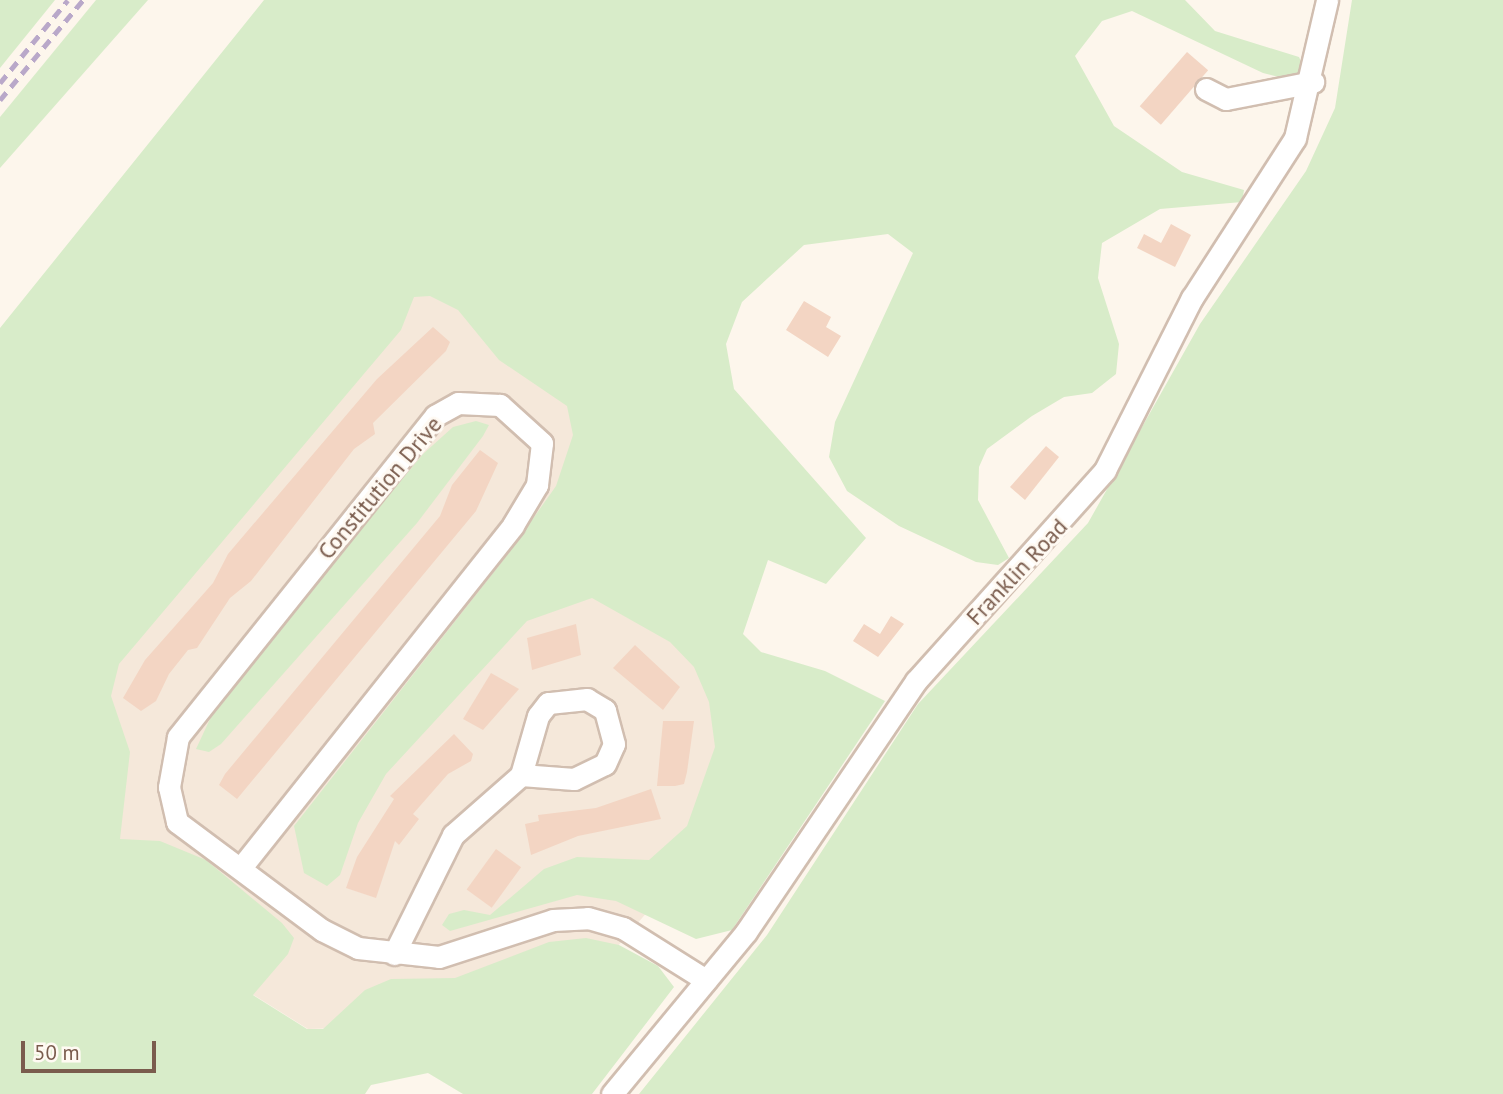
<!DOCTYPE html>
<html>
<head>
<meta charset="utf-8">
<style>
	body { margin:0 }
	#map { position:relative; width:1503px; height:1094px; overflow:hidden; background:#fdf6ec; font-family:"PT Sans",sans-serif }
	div>[style] { position:absolute }
	.residential>* { inset:0; background:#f5e8da }
	.green>* { inset:0; background:#d8ecc9 }
	.building>* { inset:0; background:#f3d5c3; transform-origin:0 0 }
	.roads { filter:drop-shadow(2px 0 #d1beb0) drop-shadow(-2px 0 #d1beb0) drop-shadow(0 2px #d1beb0) drop-shadow(0 -2px #d1beb0) }
	.minor>* { height:21px; margin:-10.5px; padding:0 10.5px; transform-origin:10.5px; border-radius:10.5px; background:#fff }
	.rail>* { height:5px; margin-top:-2.5px; transform-origin:0; background:repeating-linear-gradient(90deg,#b9a8c9 0 10px,transparent 0 17px) }
	span { translate:-50% -50%; white-space:nowrap; text-align:center; line-height:1.15; -webkit-text-stroke:6px #fffaf3; paint-order:stroke }
	.street-label { font-size:23px; color:#7a5c4d }
	.scale { position:absolute; left:21px; top:1041px; width:135px; height:32px; box-sizing:border-box; border:4px solid #7a5c4d; border-top:0; padding-left:9px; font-size:21px; line-height:24px; white-space:nowrap; color:#7a5c4d; -webkit-text-stroke:5px #fffaf3; paint-order:stroke }
</style>
</head>
<body>
<div id="map">
	<div class="residential">
		<div style="clip-path:polygon(381px 243px,778px 528px,738px 647px,808px 726px,553px 1021px,308px 1029px,0 837px,0 729px)"></div>
	</div>
	<div class="green">
		<div style="clip-path:polygon(0 0,55px 0,0 68px)"></div>
		<div style="clip-path:polygon(96px 0,148px 0,0 168px,0 117px)"></div>
		<div style="clip-path:polygon(264px 0,1185px 0,1215px 31px,1299px 57px,1305px 70px,1290px 80px,1263px 73px,1132px 11px,1102px 21px,1075px 56px,1114px 126px,1182px 172px,1244px 190px,1242px 202px,1160px 209px,1102px 243px,1098px 278px,1119px 344px,1116px 374px,1092px 393px,1064px 397px,1032px 416px,987px 449px,979px 467px,978px 500px,1009px 558px,998px 565px,976px 562px,899px 526px,847px 491px,829px 457px,835px 422px,913px 253px,888px 234px,804px 245px,742px 302px,726px 344px,734px 389px,866px 538px,826px 584px,768px 560px,743px 634px,761px 652px,825px 671px,885px 701px,732px 930px,696px 939px,616px 901px,577px 895px,450px 931px,442px 925px,449px 914px,464px 910px,490px 915px,544px 869px,577px 857px,649px 860px,687px 826px,715px 747px,709px 702px,694px 667px,670px 642px,592px 598px,527px 621px,386px 774px,358px 823px,340px 875px,327px 886px,304px 873px,294px 826px,508px 554px,556px 486px,573px 435px,567px 406px,499px 360px,458px 310px,430px 296px,414px 297px,401px 330px,119px 664px,111px 696px,130px 752px,120px 839px,160px 841px,206px 860px,282px 923px,294px 938px,288px 954px,253px 995px,307px 1029px,323px 1029px,365px 990px,391px 979px,455px 978px,549px 942px,586px 938px,619px 945px,658px 966px,674px 987px,592px 1094px,463px 1094px,428px 1073px,371px 1085px,365px 1094px,0 1094px,0 328px)"></div>
		<div style="clip-path:polygon(1352px 0,1503px 0,1503px 1094px,639px 1094px,767px 935px,918px 704px,1088px 523px,1200px 324px,1306px 171px,1335px 108px)"></div>
		<div style="clip-path:polygon(476px 421px,489px 425px,483px 436px,417px 523px,221px 744px,209px 752px,196px 749px,217px 704px,423px 454px,453px 427px)"></div>
	</div>
	<div class="building">
		<div style="left:1187px;top:52px;width:28px;height:72px;rotate:41deg"></div>
		<div style="clip-path:polygon(1171px 224px,1191px 235px,1175px 267px,1137px 248px,1144px 234px,1161px 243px)"></div>
		<div style="clip-path:polygon(804px 301px,831px 317px,826px 327px,841px 336px,828px 357px,786px 330px)"></div>
		<div style="clip-path:polygon(433px 327px,450px 342px,446px 351px,373px 423px,375px 434px,354px 449px,251px 581px,230px 598px,197px 648px,188px 650px,169px 674px,156px 701px,141px 711px,123px 698px,145px 660px,213px 583px,228px 554px,377px 379px)"></div>
		<div style="clip-path:polygon(1046px 446px,1059px 457px,1025px 500px,1010px 487px)"></div>
		<div style="clip-path:polygon(480px 450px,498px 463px,476px 511px,237px 799px,219px 785px,225px 774px,440px 516px,452px 485px)"></div>
		<div style="clip-path:polygon(891px 616px,904px 624px,878px 657px,853px 641px,864px 624px,880px 634px)"></div>
		<div style="clip-path:polygon(576px 624px,581px 655px,532px 670px,527px 638px)"></div>
		<div style="clip-path:polygon(635px 645px,680px 687px,663px 710px,613px 668px)"></div>
		<div style="clip-path:polygon(491px 673px,519px 689px,483px 730px,463px 719px)"></div>
		<div style="clip-path:polygon(663px 721px,694px 721px,687px 772px,684px 784px,675px 786px,657px 786px)"></div>
		<div style="clip-path:polygon(454px 734px,473px 754px,471px 761px,448px 774px,413px 814px,419px 819px,399px 845px,395px 841px,376px 898px,346px 888px,357px 857px,394px 799px,390px 796px)"></div>
		<div style="clip-path:polygon(651px 789px,661px 819px,578px 836px,531px 855px,525px 824px,539px 821px,538px 815px,596px 808px)"></div>
		<div style="left:496px;top:849px;width:31px;height:50px;rotate:36deg"></div>
	</div>
	<div class="roads">
		<div class="minor">
			<div style="left:1206px;top:89px;width:22px;rotate:27deg"></div>
			<div style="left:1226px;top:99px;width:89px;rotate:-11.1deg"></div>
			<div style="left:243px;top:865px;width:434px;rotate:-51.5deg"></div>
			<div style="left:513px;top:525px;width:47px;rotate:-59deg"></div>
			<div style="left:537px;top:485px;width:42px;rotate:-83.2deg"></div>
			<div style="left:542px;top:443px;width:57px;rotate:-137.9deg"></div>
			<div style="left:500px;top:405px;width:42px;rotate:-177.3deg"></div>
			<div style="left:458px;top:403px;width:26px;rotate:151deg"></div>
			<div style="left:435px;top:416px;width:411px;rotate:128.7deg"></div>
			<div style="left:178px;top:737px;width:51px;rotate:100.2deg"></div>
			<div style="left:169px;top:787px;width:36px;rotate:77deg"></div>
			<div style="left:177px;top:822px;width:181px;rotate:36.7deg"></div>
			<div style="left:322px;top:930px;width:40px;rotate:26.6deg"></div>
			<div style="left:358px;top:948px;width:81px;rotate:6.3deg"></div>
			<div style="left:439px;top:957px;width:120px;rotate:-18deg"></div>
			<div style="left:553px;top:920px;width:35px;rotate:-3deg"></div>
			<div style="left:588px;top:918px;width:36px;rotate:16deg"></div>
			<div style="left:623px;top:928px;width:98px;rotate:32.1deg"></div>
			<div style="left:394px;top:954px;width:133px;rotate:-63.6deg"></div>
			<div style="left:453px;top:835px;width:91px;rotate:-41.4deg"></div>
			<div style="left:521px;top:775px;width:53px;rotate:4.3deg"></div>
			<div style="left:574px;top:779px;width:34px;rotate:-26deg"></div>
			<div style="left:605px;top:764px;width:22px;rotate:-66deg"></div>
			<div style="left:614px;top:744px;width:35px;rotate:-105deg"></div>
			<div style="left:605px;top:710px;width:21px;rotate:-149deg"></div>
			<div style="left:587px;top:699px;width:39px;rotate:174deg"></div>
			<div style="left:548px;top:703px;width:16px;rotate:128deg"></div>
			<div style="left:538px;top:716px;width:61px;rotate:106.1deg"></div>
			<div style="left:612px;top:1094px;width:210px;rotate:-50.4deg"></div>
			<div style="left:746px;top:932px;width:303px;rotate:-55.9deg"></div>
			<div style="left:916px;top:681px;width:283px;rotate:-48.1deg"></div>
			<div style="left:1105px;top:470px;width:193px;rotate:-63.2deg"></div>
			<div style="left:1192px;top:298px;width:190px;rotate:-57.2deg"></div>
			<div style="left:1295px;top:138px;width:142px;rotate:-76.9deg"></div>
		</div>
	</div>
	<div class="rail">
		<div style="left:0;top:83px;width:107px;rotate:-50.7deg"></div>
		<div style="left:0;top:100px;width:130px;rotate:-50.3deg"></div>
	</div>
	<div class="street-label">
		<span style="left:380px;top:488px;rotate:-50deg">Constitution Drive</span>
		<span style="left:1017px;top:572px;rotate:-47deg">Franklin Road</span>
	</div>
	<div class="scale">50 m</div>
</div>
</body>
</html>
